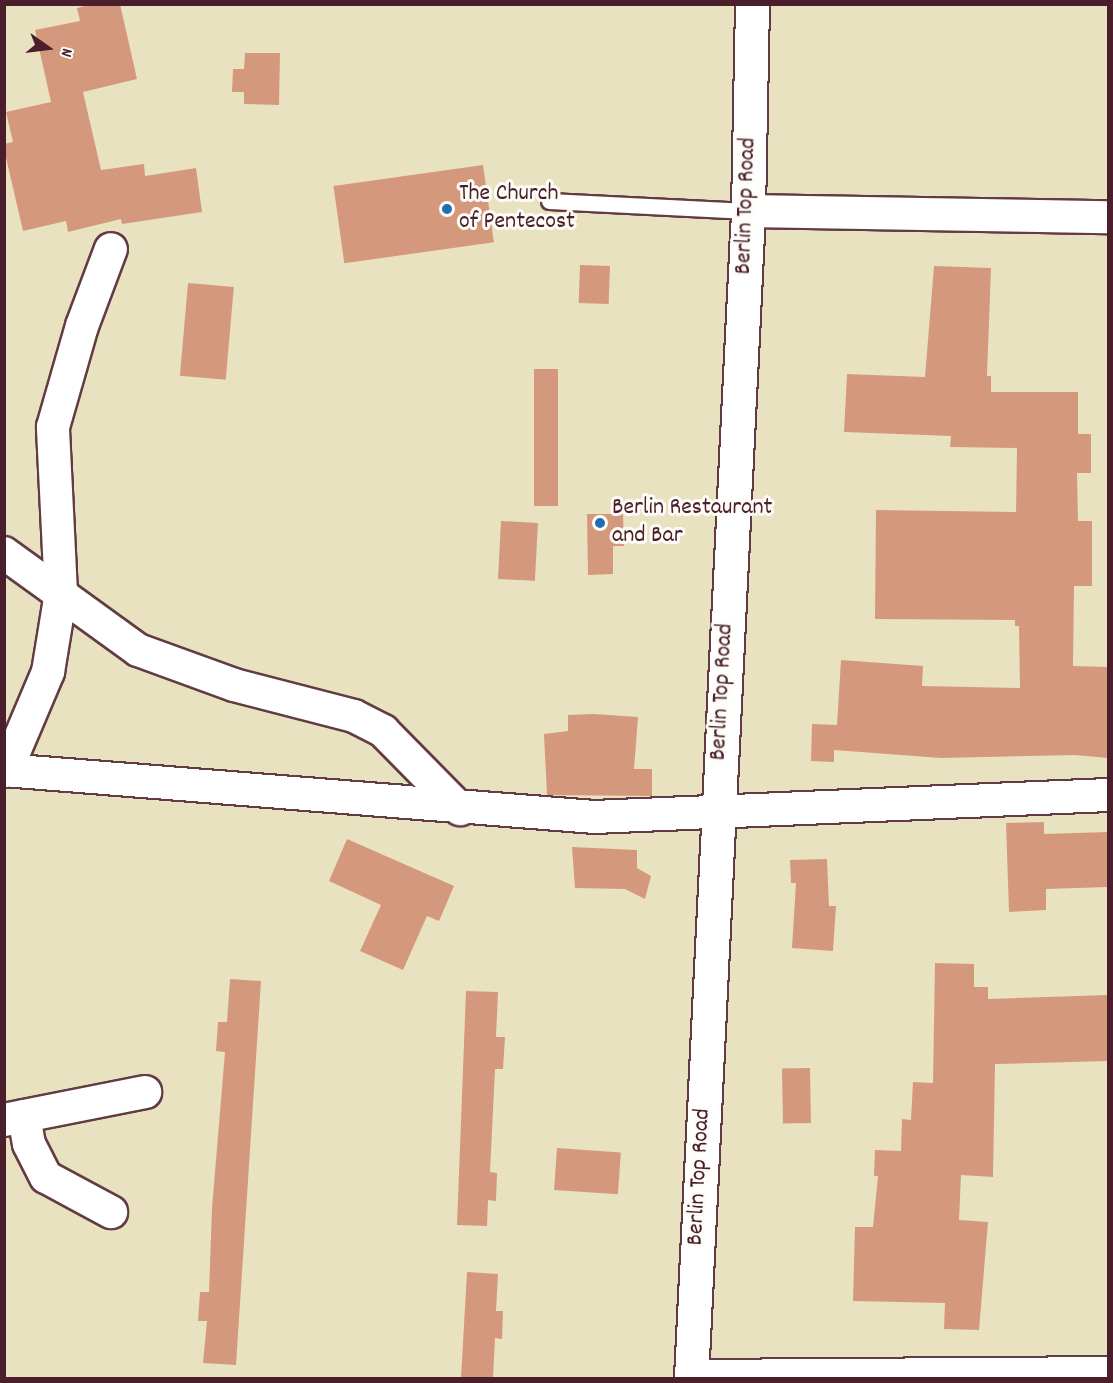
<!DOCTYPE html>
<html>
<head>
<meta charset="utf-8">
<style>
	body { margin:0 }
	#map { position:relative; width:1113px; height:1383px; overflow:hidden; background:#e9e2c1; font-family:Dekko,sans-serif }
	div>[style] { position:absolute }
	.building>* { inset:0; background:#d4997d; transform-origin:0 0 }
	.roads { filter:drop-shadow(2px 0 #623c42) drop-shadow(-2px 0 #623c42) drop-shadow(0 2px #623c42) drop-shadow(0 -2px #623c42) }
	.service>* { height:15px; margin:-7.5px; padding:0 7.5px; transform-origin:7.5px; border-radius:7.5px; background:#fff }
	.minor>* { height:32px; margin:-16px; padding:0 16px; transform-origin:16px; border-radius:16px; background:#fff }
	.tertiary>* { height:33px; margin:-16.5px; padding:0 16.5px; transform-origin:16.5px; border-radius:16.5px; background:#fff }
	.dots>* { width:16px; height:16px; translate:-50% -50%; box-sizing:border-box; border:3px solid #fdfcf7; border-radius:50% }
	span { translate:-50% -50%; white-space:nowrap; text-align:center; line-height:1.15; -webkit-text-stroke:6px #fdfcf7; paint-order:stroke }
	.poi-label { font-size:24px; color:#4a1f2b }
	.left { translate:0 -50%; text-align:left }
	.street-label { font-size:24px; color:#4a1f2b }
	.frame { position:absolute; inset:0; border:6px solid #4a1f2b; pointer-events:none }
	.north { position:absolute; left:18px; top:18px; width:60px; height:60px; -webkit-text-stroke:4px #fdfcf7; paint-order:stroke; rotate:104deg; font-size:16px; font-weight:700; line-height:24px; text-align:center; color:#4a1f2b }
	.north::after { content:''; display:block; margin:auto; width:21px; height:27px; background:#4a1f2b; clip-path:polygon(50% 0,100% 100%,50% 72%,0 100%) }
</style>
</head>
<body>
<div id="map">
	<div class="building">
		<div style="clip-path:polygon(93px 4px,120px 4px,137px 79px,83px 92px,101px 170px,144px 164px,145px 176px,196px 168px,202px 212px,122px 224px,121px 219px,68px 232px,66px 221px,23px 231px,4px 149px,4px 144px,13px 142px,6px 112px,51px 102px,35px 30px,80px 21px,77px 8px)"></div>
		<div style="clip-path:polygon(245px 53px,280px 53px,279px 105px,244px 104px,244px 92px,232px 92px,233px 69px,244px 69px)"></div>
		<div style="left:483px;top:165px;width:78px;height:151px;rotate:82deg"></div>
		<div style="left:580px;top:265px;width:30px;height:38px;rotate:2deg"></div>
		<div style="clip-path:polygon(934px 266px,991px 268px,987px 376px,991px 376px,991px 392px,1078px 392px,1078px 434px,1091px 434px,1091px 473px,1077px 473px,1078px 521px,1092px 521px,1092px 586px,1074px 586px,1073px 666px,1108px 667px,1108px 758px,1075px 755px,941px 758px,834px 750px,834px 762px,811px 761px,812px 724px,837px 725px,841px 660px,923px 666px,922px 686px,1020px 688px,1019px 626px,1015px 626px,1015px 620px,875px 619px,876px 510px,1016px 512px,1017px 448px,950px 447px,951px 436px,844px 432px,847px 374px,925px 377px)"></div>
		<div style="left:188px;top:283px;width:46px;height:93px;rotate:5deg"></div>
		<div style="left:534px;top:369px;width:24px;height:137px"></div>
		<div style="clip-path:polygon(587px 514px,623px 514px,624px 546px,613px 546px,613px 574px,588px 575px)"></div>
		<div style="left:501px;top:521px;width:37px;height:58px;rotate:3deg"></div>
		<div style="clip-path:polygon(594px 714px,638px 717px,634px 769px,652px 769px,652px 796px,547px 795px,544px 734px,568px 731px,568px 715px)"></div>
		<div style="clip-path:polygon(1044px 822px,1044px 834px,1108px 832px,1108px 887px,1046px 889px,1046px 910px,1009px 912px,1006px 823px)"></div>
		<div style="clip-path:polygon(347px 839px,454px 886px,439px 921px,427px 916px,403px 970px,360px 951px,381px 905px,329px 881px)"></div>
		<div style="clip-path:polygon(572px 847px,637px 850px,637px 868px,651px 876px,645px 899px,625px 889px,575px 888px)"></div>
		<div style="clip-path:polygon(827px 859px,829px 906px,836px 906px,833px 951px,792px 948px,796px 883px,791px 883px,790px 860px)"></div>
		<div style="clip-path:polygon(935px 963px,974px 964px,974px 987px,988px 987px,988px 999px,1108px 995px,1108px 1061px,995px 1064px,993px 1177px,961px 1175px,959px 1220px,988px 1222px,979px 1330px,944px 1329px,945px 1303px,853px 1301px,855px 1227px,873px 1227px,878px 1176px,874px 1176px,875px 1150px,901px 1151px,902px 1119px,911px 1120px,913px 1082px,933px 1083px)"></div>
		<div style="clip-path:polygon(230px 979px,261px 981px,236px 1365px,203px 1363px,207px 1321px,198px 1321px,200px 1292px,209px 1292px,212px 1208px,225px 1052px,216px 1051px,218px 1022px,227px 1022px)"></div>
		<div style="clip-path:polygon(466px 991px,498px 992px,496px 1037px,505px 1037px,503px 1069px,495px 1069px,490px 1172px,497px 1173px,496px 1201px,488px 1200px,487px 1226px,457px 1225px)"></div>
		<div style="left:810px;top:1068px;width:55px;height:28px;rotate:89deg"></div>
		<div style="left:557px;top:1148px;width:64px;height:42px;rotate:4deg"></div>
		<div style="clip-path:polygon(467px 1272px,498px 1274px,496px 1311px,503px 1311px,502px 1339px,495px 1338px,493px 1378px,461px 1378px)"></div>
	</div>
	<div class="roads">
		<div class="service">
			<div style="left:549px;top:201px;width:199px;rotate:2.9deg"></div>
		</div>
		<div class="minor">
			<div style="left:748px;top:211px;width:360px;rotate:1deg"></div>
			<div style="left:4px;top:553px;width:165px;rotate:35.9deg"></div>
			<div style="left:138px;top:650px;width:102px;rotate:20deg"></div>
			<div style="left:234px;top:685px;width:124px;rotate:14.5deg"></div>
			<div style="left:354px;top:716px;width:33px;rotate:27deg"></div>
			<div style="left:383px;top:731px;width:110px;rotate:45.4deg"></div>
			<div style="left:4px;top:770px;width:592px;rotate:4.55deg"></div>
			<div style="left:594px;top:817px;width:514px;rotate:-2.45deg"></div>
			<div style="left:6px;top:771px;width:108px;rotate:-67deg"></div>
			<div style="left:48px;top:672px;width:80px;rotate:-80.7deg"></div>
			<div style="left:61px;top:593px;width:166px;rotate:-92.8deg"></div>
			<div style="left:53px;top:427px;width:105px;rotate:-74deg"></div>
			<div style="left:82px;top:326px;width:82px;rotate:-69.4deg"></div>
			<div style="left:24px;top:1116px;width:28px;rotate:80deg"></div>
			<div style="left:29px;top:1144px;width:37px;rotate:63deg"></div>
			<div style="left:46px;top:1177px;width:74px;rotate:28.3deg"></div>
			<div style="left:4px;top:1120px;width:144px;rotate:-11.2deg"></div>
			<div style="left:691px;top:1376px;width:417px;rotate:-0.4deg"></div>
		</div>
		<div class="tertiary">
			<div style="left:691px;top:1378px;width:1168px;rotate:-87.2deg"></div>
			<div style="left:748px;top:211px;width:207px;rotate:-88.9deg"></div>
		</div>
	</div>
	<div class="dots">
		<div style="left:447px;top:209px;background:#1f6fb2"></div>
		<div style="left:600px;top:523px;background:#1f6fb2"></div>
	</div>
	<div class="poi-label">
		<span class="left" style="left:459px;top:209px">The Church<br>of Pentecost</span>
		<span class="left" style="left:612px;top:523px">Berlin Restaurant<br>and Bar</span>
	</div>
	<div class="street-label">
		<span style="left:747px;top:206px;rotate:-88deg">Berlin Top Road</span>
		<span style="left:723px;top:692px;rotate:-87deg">Berlin Top Road</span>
		<span style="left:700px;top:1177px;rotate:-87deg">Berlin Top Road</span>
	</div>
	<div class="frame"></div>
	<div class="north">N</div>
</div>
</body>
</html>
